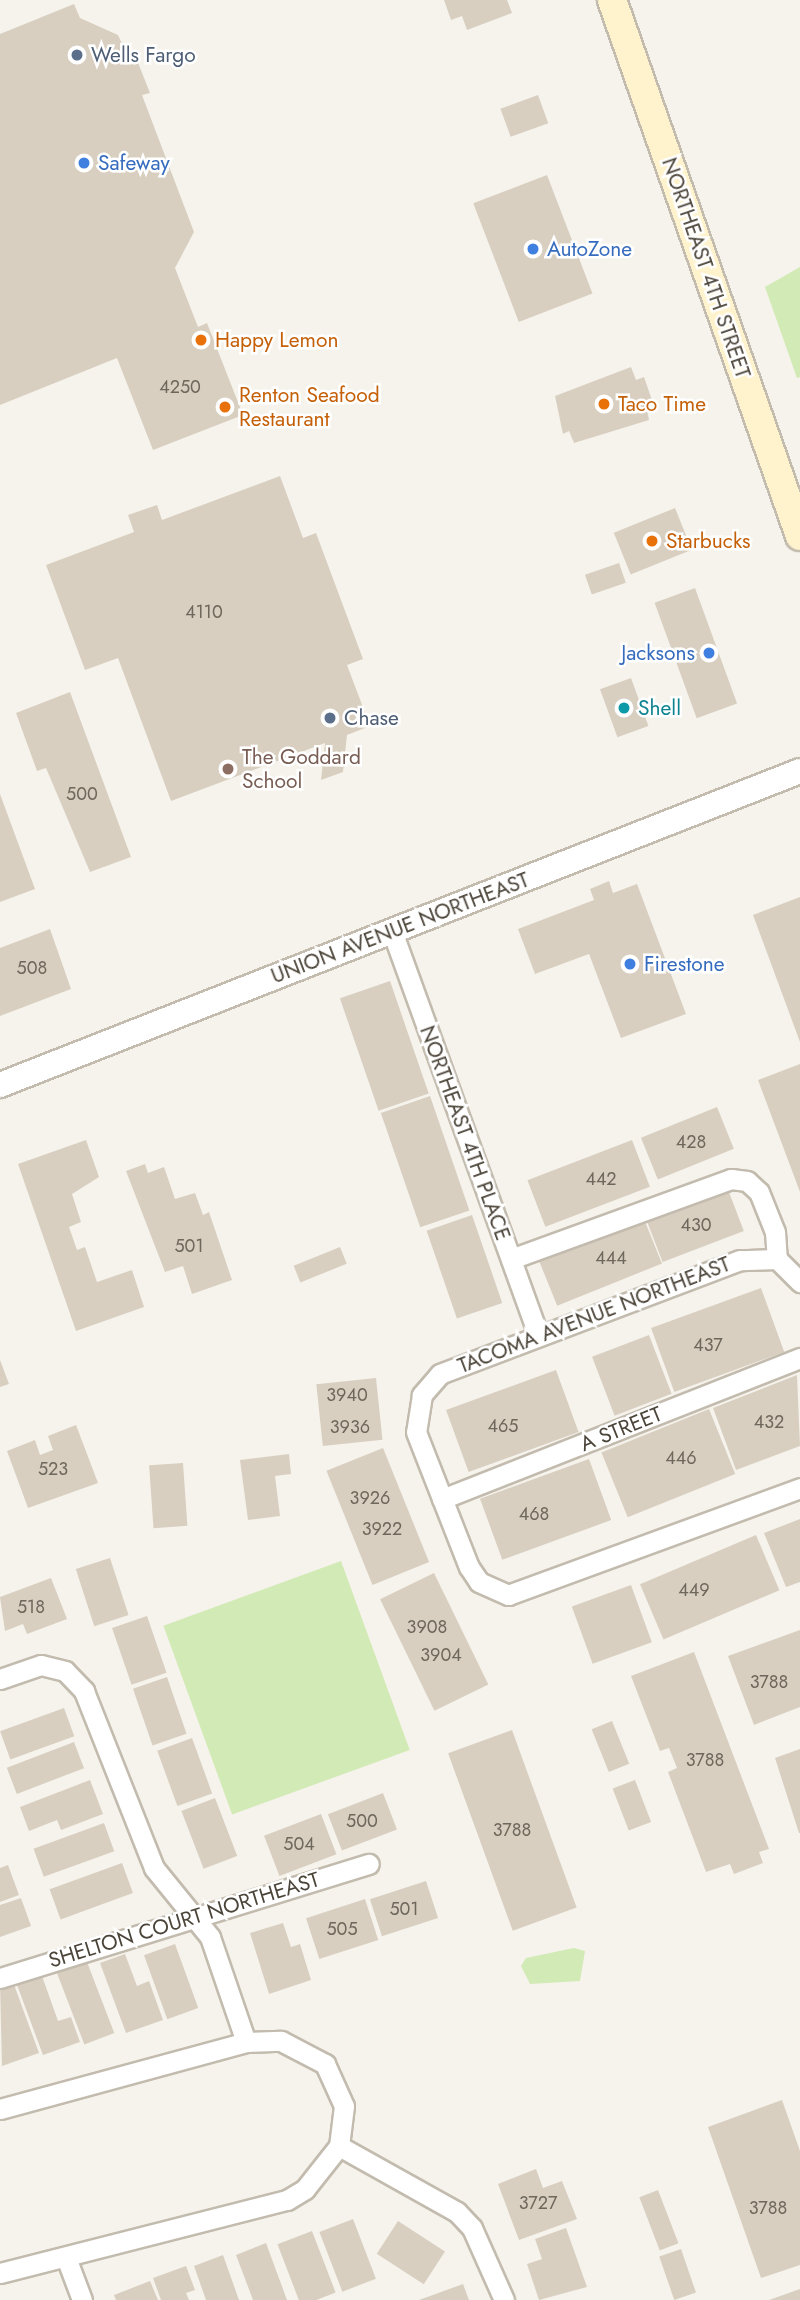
<!DOCTYPE html>
<html>
<head>
<meta charset="utf-8">
<style>
	body { margin:0 }
	#map { position:relative; width:800px; height:2300px; overflow:hidden; background:#f6f3ec; font-family:Jost,sans-serif }
	div>[style] { position:absolute }
	.green>* { inset:0; background:#d2eab5; transform-origin:0 0 }
	.building>* { inset:0; background:#d8cfc1; transform-origin:0 0 }
	.roads { filter:drop-shadow(2px 0 #c2bbae) drop-shadow(-2px 0 #c2bbae) drop-shadow(0 2px #c2bbae) drop-shadow(0 -2px #c2bbae) }
	.minor>* { height:19px; margin:-9.5px; padding:0 9.5px; transform-origin:9.5px; border-radius:9.5px; background:#fff }
	.tertiary>* { height:24px; margin:-12px; padding:0 12px; transform-origin:12px; border-radius:12px; background:#fff }
	.secondary>* { height:28px; margin:-14px; padding:0 14px; transform-origin:14px; border-radius:14px; background:#fff3cd }
	.dots>* { width:19px; height:19px; translate:-50% -50%; box-sizing:border-box; border:4px solid #fff; border-radius:50% }
	span { translate:-50% -50%; white-space:nowrap; text-align:center; line-height:1.15; -webkit-text-stroke:5px #fff; paint-order:stroke }
	.number-label { font-size:18px; color:#6e675b }
	.number-label span { -webkit-text-stroke-width:0 }
	.service-label { font-size:21px; color:#4e5e75 }
	.left { translate:0 -50%; text-align:left }
	.shop-label { font-size:21px; color:#366cbe }
	.right { translate:-100% -50%; text-align:right }
	.street-label { font-size:21px; color:#4b4439 }
	.food-label { font-size:21px; color:#c56008 }
	.culture-label { font-size:21px; color:#0d838f }
	.education-label { font-size:21px; color:#785e54 }
</style>
</head>
<body>
<div id="map">
	<div class="green">
		<div style="clip-path:polygon(800px 267px,800px 377px,797px 378px,765px 287px)"></div>
		<div style="left:341px;top:1561px;width:201px;height:189px;rotate:70deg"></div>
		<div style="clip-path:polygon(574px 1948px,585px 1951px,580px 1981px,530px 1984px,521px 1966px,526px 1958px)"></div>
	</div>
	<div class="building">
		<div style="clip-path:polygon(444px 0,507px 0,512px 13px,467px 30px,462px 16px,451px 20px)"></div>
		<div style="clip-path:polygon(74px 4px,80px 18px,118px 35px,128px 57px,135px 55px,150px 93px,142px 95px,194px 232px,175px 268px,198px 327px,207px 323px,243px 415px,153px 450px,117px 358px,0 405px,0 34px)"></div>
		<div style="left:538px;top:95px;width:30px;height:40px;rotate:70deg"></div>
		<div style="left:547px;top:175px;width:127px;height:79px;rotate:69deg"></div>
		<div style="clip-path:polygon(631px 367px,636px 380px,644px 377px,653px 403px,646px 405px,649px 420px,574px 443px,569px 431px,563px 434px,555px 396px)"></div>
		<div style="clip-path:polygon(280px 476px,303px 538px,316px 533px,363px 659px,347px 665px,370px 726px,347px 735px,343px 772px,321px 780px,325px 743px,171px 801px,118px 658px,85px 670px,46px 565px,134px 532px,128px 515px,157px 505px,162px 520px)"></div>
		<div style="left:675px;top:508px;width:45px;height:66px;rotate:68deg"></div>
		<div style="left:619px;top:563px;width:21px;height:36px;rotate:71deg"></div>
		<div style="left:695px;top:588px;width:123px;height:43px;rotate:70deg"></div>
		<div style="left:631px;top:678px;width:51px;height:33px;rotate:70deg"></div>
		<div style="clip-path:polygon(70px 692px,131px 857px,90px 872px,46px 768px,37px 771px,16px 713px)"></div>
		<div style="clip-path:polygon(0 794px,35px 889px,0 902px)"></div>
		<div style="clip-path:polygon(609px 881px,613px 893px,637px 884px,686px 1014px,621px 1038px,589px 954px,535px 974px,518px 929px,594px 900px,590px 889px)"></div>
		<div style="clip-path:polygon(800px 897px,800px 1042px,753px 915px)"></div>
		<div style="clip-path:polygon(50px 929px,71px 989px,0 1016px,0 948px)"></div>
		<div style="left:390px;top:981px;width:119px;height:53px;rotate:71deg"></div>
		<div style="clip-path:polygon(800px 1064px,800px 1192px,758px 1080px)"></div>
		<div style="left:430px;top:1096px;width:121px;height:52px;rotate:71deg"></div>
		<div style="left:717px;top:1107px;width:45px;height:82px;rotate:68deg"></div>
		<div style="clip-path:polygon(86px 1140px,99px 1177px,72px 1194px,81px 1222px,69px 1227px,77px 1250px,85px 1247px,97px 1282px,132px 1270px,144px 1307px,76px 1331px,18px 1164px)"></div>
		<div style="left:632px;top:1140px;width:50px;height:112px;rotate:69deg"></div>
		<div style="clip-path:polygon(145px 1164px,148px 1173px,164px 1167px,175px 1199px,195px 1193px,203px 1215px,209px 1212px,232px 1280px,192px 1294px,183px 1266px,165px 1272px,126px 1171px)"></div>
		<div style="left:727px;top:1187px;width:47px;height:87px;rotate:69deg"></div>
		<div style="left:472px;top:1215px;width:93px;height:48px;rotate:71deg"></div>
		<div style="left:644px;top:1219px;width:48px;height:113px;rotate:68deg"></div>
		<div style="left:340px;top:1247px;width:18px;height:50px;rotate:68deg"></div>
		<div style="left:761px;top:1288px;width:68px;height:117px;rotate:70deg"></div>
		<div style="left:649px;top:1335px;width:63px;height:61px;rotate:69deg"></div>
		<div style="clip-path:polygon(0 1360px,9px 1384px,0 1387px)"></div>
		<div style="left:556px;top:1370px;width:66px;height:117px;rotate:70deg"></div>
		<div style="clip-path:polygon(797px 1375px,800px 1446px,736px 1470px,713px 1408px)"></div>
		<div style="left:376px;top:1378px;width:62px;height:60px;rotate:84deg"></div>
		<div style="left:709px;top:1409px;width:70px;height:116px;rotate:68deg"></div>
		<div style="clip-path:polygon(76px 1425px,98px 1483px,28px 1508px,7px 1451px,35px 1440px,40px 1455px,53px 1450px,48px 1436px)"></div>
		<div style="left:383px;top:1448px;width:123px;height:61px;rotate:68deg"></div>
		<div style="clip-path:polygon(289px 1454px,291px 1474px,275px 1476px,280px 1516px,248px 1520px,240px 1460px)"></div>
		<div style="left:589px;top:1459px;width:65px;height:116px;rotate:70deg"></div>
		<div style="left:183px;top:1463px;width:63px;height:34px;rotate:86deg"></div>
		<div style="clip-path:polygon(800px 1519px,800px 1582px,786px 1587px,764px 1533px)"></div>
		<div style="left:756px;top:1535px;width:60px;height:126px;rotate:67deg"></div>
		<div style="left:110px;top:1558px;width:60px;height:36px;rotate:72deg"></div>
		<div style="left:434px;top:1573px;width:124px;height:60px;rotate:64deg"></div>
		<div style="clip-path:polygon(51px 1578px,67px 1619px,27px 1634px,23px 1624px,5px 1631px,0 1597px)"></div>
		<div style="left:631px;top:1585px;width:61px;height:63px;rotate:70deg"></div>
		<div style="left:147px;top:1616px;width:60px;height:37px;rotate:71deg"></div>
		<div style="clip-path:polygon(800px 1630px,800px 1707px,754px 1725px,728px 1656px)"></div>
		<div style="clip-path:polygon(694px 1652px,769px 1849px,759px 1852px,763px 1863px,734px 1874px,730px 1864px,706px 1872px,668px 1772px,677px 1768px,669px 1748px,660px 1751px,631px 1676px)"></div>
		<div style="left:167px;top:1677px;width:60px;height:36px;rotate:71deg"></div>
		<div style="left:64px;top:1708px;width:30px;height:68px;rotate:70deg"></div>
		<div style="left:612px;top:1721px;width:46px;height:22px;rotate:68deg"></div>
		<div style="left:512px;top:1730px;width:189px;height:68px;rotate:70deg"></div>
		<div style="left:192px;top:1738px;width:59px;height:37px;rotate:70deg"></div>
		<div style="left:74px;top:1742px;width:28px;height:72px;rotate:69deg"></div>
		<div style="clip-path:polygon(800px 1749px,800px 1833px,799px 1833px,775px 1758px)"></div>
		<div style="clip-path:polygon(90px 1780px,103px 1814px,61px 1830px,57px 1820px,29px 1831px,20px 1807px)"></div>
		<div style="left:635px;top:1780px;width:45px;height:24px;rotate:69deg"></div>
		<div style="left:383px;top:1793px;width:39px;height:59px;rotate:69deg"></div>
		<div style="left:215px;top:1798px;width:62px;height:36px;rotate:69deg"></div>
		<div style="left:321px;top:1814px;width:43px;height:61px;rotate:69deg"></div>
		<div style="left:104px;top:1823px;width:30px;height:75px;rotate:70deg"></div>
		<div style="left:122px;top:1863px;width:32px;height:77px;rotate:70deg"></div>
		<div style="clip-path:polygon(8px 1865px,19px 1895px,0 1902px,0 1868px)"></div>
		<div style="left:426px;top:1881px;width:39px;height:59px;rotate:72deg"></div>
		<div style="clip-path:polygon(21px 1898px,31px 1926px,0 1937px,0 1905px)"></div>
		<div style="left:365px;top:1899px;width:43px;height:62px;rotate:72deg"></div>
		<div style="clip-path:polygon(283px 1923px,291px 1947px,300px 1944px,311px 1980px,269px 1994px,250px 1933px)"></div>
		<div style="left:175px;top:1944px;width:68px;height:33px;rotate:70deg"></div>
		<div style="clip-path:polygon(125px 1954px,137px 1986px,149px 1981px,163px 2020px,126px 2033px,100px 1963px)"></div>
		<div style="left:87px;top:1962px;width:76px;height:32px;rotate:69deg"></div>
		<div style="clip-path:polygon(42px 1976px,58px 2021px,71px 2017px,80px 2042px,43px 2055px,17px 1985px)"></div>
		<div style="clip-path:polygon(12px 1979px,39px 2053px,2px 2066px,0 1983px)"></div>
		<div style="clip-path:polygon(782px 2100px,800px 2151px,800px 2265px,761px 2278px,708px 2127px)"></div>
		<div style="clip-path:polygon(536px 2169px,543px 2188px,562px 2181px,577px 2219px,519px 2240px,498px 2184px)"></div>
		<div style="left:658px;top:2190px;width:57px;height:20px;rotate:69deg"></div>
		<div style="left:353px;top:2219px;width:64px;height:36px;rotate:69deg"></div>
		<div style="left:398px;top:2221px;width:56px;height:39px;rotate:33deg"></div>
		<div style="clip-path:polygon(566px 2228px,587px 2287px,539px 2300px,527px 2264px,542px 2259px,535px 2239px)"></div>
		<div style="left:312px;top:2231px;width:66px;height:37px;rotate:69deg"></div>
		<div style="clip-path:polygon(266px 2243px,287px 2300px,253px 2300px,236px 2255px)"></div>
		<div style="left:681px;top:2249px;width:46px;height:23px;rotate:71deg"></div>
		<div style="clip-path:polygon(223px 2255px,239px 2300px,206px 2300px,194px 2266px)"></div>
		<div style="clip-path:polygon(186px 2266px,195px 2290px,186px 2293px,189px 2300px,161px 2300px,153px 2278px)"></div>
		<div style="clip-path:polygon(150px 2281px,158px 2300px,116px 2300px,114px 2295px)"></div>
		<div style="clip-path:polygon(463px 2284px,469px 2300px,419px 2300px)"></div>
		<div style="clip-path:polygon(800px 2289px,800px 2300px,769px 2300px)"></div>
	</div>
	<div class="roads">
		<div class="minor">
			<div style="left:392px;top:931px;width:430px;rotate:70.1deg"></div>
			<div style="left:511px;top:1259px;width:234px;rotate:-20deg"></div>
			<div style="left:731px;top:1179px;width:16px;rotate:7deg"></div>
			<div style="left:747px;top:1181px;width:16px;rotate:43deg"></div>
			<div style="left:759px;top:1192px;width:43px;rotate:68.2deg"></div>
			<div style="left:775px;top:1232px;width:27px;rotate:86deg"></div>
			<div style="left:777px;top:1259px;width:33px;rotate:45deg"></div>
			<div style="left:777px;top:1259px;width:37px;rotate:178deg"></div>
			<div style="left:740px;top:1260px;width:321px;rotate:159.2deg"></div>
			<div style="left:440px;top:1374px;width:28px;rotate:131deg"></div>
			<div style="left:422px;top:1395px;width:37px;rotate:99deg"></div>
			<div style="left:416px;top:1432px;width:145px;rotate:68.6deg"></div>
			<div style="left:469px;top:1567px;width:18px;rotate:56deg"></div>
			<div style="left:479px;top:1582px;width:32px;rotate:24deg"></div>
			<div style="left:508px;top:1595px;width:311px;rotate:-20.1deg"></div>
			<div style="left:442px;top:1499px;width:385px;rotate:-21.5deg"></div>
			<div style="left:0;top:1679px;width:43px;rotate:-18.9deg"></div>
			<div style="left:41px;top:1665px;width:25px;rotate:14deg"></div>
			<div style="left:65px;top:1671px;width:28px;rotate:46deg"></div>
			<div style="left:84px;top:1691px;width:190px;rotate:68.4deg"></div>
			<div style="left:154px;top:1868px;width:89px;rotate:50.9deg"></div>
			<div style="left:210px;top:1937px;width:111px;rotate:71.1deg"></div>
			<div style="left:246px;top:2042px;width:35px;rotate:-2deg"></div>
			<div style="left:281px;top:2041px;width:50px;rotate:27.6deg"></div>
			<div style="left:325px;top:2064px;width:46px;rotate:65.7deg"></div>
			<div style="left:344px;top:2106px;width:40px;rotate:97.1deg"></div>
			<div style="left:339px;top:2146px;width:135px;rotate:29.2deg"></div>
			<div style="left:457px;top:2212px;width:22px;rotate:47deg"></div>
			<div style="left:472px;top:2228px;width:79px;rotate:66deg"></div>
			<div style="left:0;top:1978px;width:386px;rotate:-17.2deg"></div>
			<div style="left:0;top:2109px;width:255px;rotate:-15.2deg"></div>
			<div style="left:67px;top:2260px;width:43px;rotate:69.4deg"></div>
			<div style="left:0;top:2273px;width:296px;rotate:-14.3deg"></div>
			<div style="left:287px;top:2200px;width:21px;rotate:-31deg"></div>
			<div style="left:305px;top:2189px;width:55px;rotate:-51.7deg"></div>
		</div>
		<div class="tertiary">
			<div style="left:0;top:1085px;width:859px;rotate:-21.43deg"></div>
		</div>
		<div class="secondary">
			<div style="left:612px;top:0;width:568px;rotate:70.67deg"></div>
		</div>
	</div>
	<div class="dots">
		<div style="left:77px;top:55px;background:#5c6f8a"></div>
		<div style="left:84px;top:163px;background:#3f7fe0"></div>
		<div style="left:533px;top:249px;background:#3f7fe0"></div>
		<div style="left:201px;top:340px;background:#e8710a"></div>
		<div style="left:604px;top:404px;background:#e8710a"></div>
		<div style="left:225px;top:407px;background:#e8710a"></div>
		<div style="left:652px;top:541px;background:#e8710a"></div>
		<div style="left:709px;top:653px;background:#3f7fe0"></div>
		<div style="left:624px;top:708px;background:#0f9aa8"></div>
		<div style="left:330px;top:718px;background:#5c6f8a"></div>
		<div style="left:228px;top:769px;background:#8d6e63"></div>
		<div style="left:630px;top:964px;background:#3f7fe0"></div>
	</div>
	<div class="number-label">
		<span style="left:180px;top:387px">4250</span>
		<span style="left:204px;top:612px">4110</span>
		<span style="left:82px;top:794px">500</span>
		<span style="left:32px;top:968px">508</span>
		<span style="left:691px;top:1142px">428</span>
		<span style="left:601px;top:1179px">442</span>
		<span style="left:696px;top:1225px">430</span>
		<span style="left:189px;top:1246px">501</span>
		<span style="left:611px;top:1258px">444</span>
		<span style="left:708px;top:1345px">437</span>
		<span style="left:347px;top:1395px">3940</span>
		<span style="left:769px;top:1422px">432</span>
		<span style="left:503px;top:1426px">465</span>
		<span style="left:350px;top:1427px">3936</span>
		<span style="left:681px;top:1458px">446</span>
		<span style="left:53px;top:1469px">523</span>
		<span style="left:370px;top:1498px">3926</span>
		<span style="left:534px;top:1514px">468</span>
		<span style="left:382px;top:1529px">3922</span>
		<span style="left:694px;top:1590px">449</span>
		<span style="left:31px;top:1607px">518</span>
		<span style="left:427px;top:1627px">3908</span>
		<span style="left:441px;top:1655px">3904</span>
		<span style="left:769px;top:1682px">3788</span>
		<span style="left:705px;top:1760px">3788</span>
		<span style="left:362px;top:1821px">500</span>
		<span style="left:512px;top:1830px">3788</span>
		<span style="left:299px;top:1844px">504</span>
		<span style="left:404px;top:1909px">501</span>
		<span style="left:342px;top:1929px">505</span>
		<span style="left:538px;top:2203px">3727</span>
		<span style="left:768px;top:2208px">3788</span>
	</div>
	<div class="service-label">
		<span class="left" style="left:91px;top:55px">Wells Fargo</span>
		<span class="left" style="left:344px;top:718px">Chase</span>
	</div>
	<div class="shop-label">
		<span class="left" style="left:98px;top:163px">Safeway</span>
		<span class="left" style="left:547px;top:249px">AutoZone</span>
		<span class="right" style="left:695px;top:653px">Jacksons</span>
		<span class="left" style="left:644px;top:964px">Firestone</span>
	</div>
	<div class="street-label">
		<span style="left:706px;top:268px;rotate:71deg">NORTHEAST 4TH STREET</span>
		<span style="left:400px;top:928px;rotate:-21deg">UNION AVENUE NORTHEAST</span>
		<span style="left:465px;top:1133px;rotate:70deg">NORTHEAST 4TH PLACE</span>
		<span style="left:594px;top:1315px;rotate:-21deg">TACOMA AVENUE NORTHEAST</span>
		<span style="left:621px;top:1429px;rotate:-22deg">A STREET</span>
		<span style="left:184px;top:1920px;rotate:-17deg">SHELTON COURT NORTHEAST</span>
	</div>
	<div class="food-label">
		<span class="left" style="left:215px;top:340px">Happy Lemon</span>
		<span class="left" style="left:239px;top:407px">Renton Seafood<br>Restaurant</span>
		<span class="left" style="left:618px;top:404px">Taco Time</span>
		<span class="left" style="left:666px;top:541px">Starbucks</span>
	</div>
	<div class="culture-label">
		<span class="left" style="left:638px;top:708px">Shell</span>
	</div>
	<div class="education-label">
		<span class="left" style="left:242px;top:769px">The Goddard<br>School</span>
	</div>
</div>
</body>
</html>
